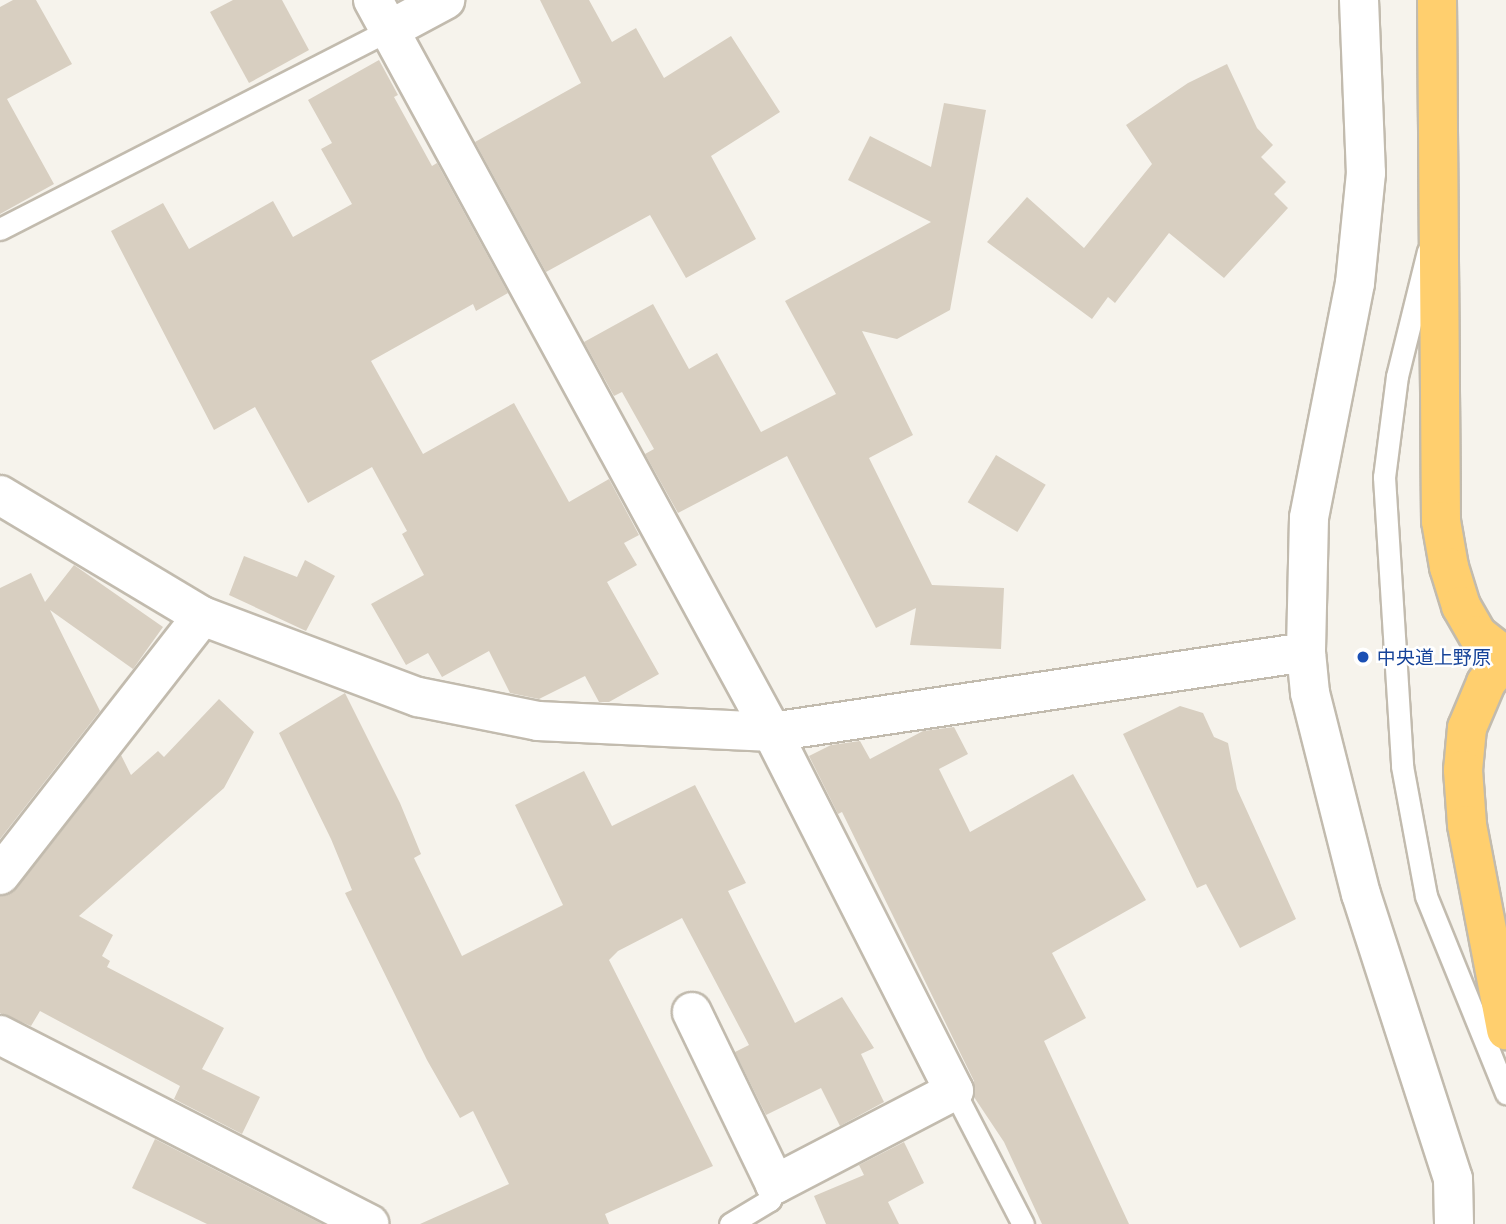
<!DOCTYPE html>
<html>
<head>
<meta charset="utf-8">
<style>
	body { margin:0 }
	#map { position:relative; width:1506px; height:1224px; overflow:hidden; background:#f6f3ec; font-family:Barlow,"Noto Sans JP",sans-serif }
	div>[style] { position:absolute }
	.building>* { inset:0; background:#d8cfc1; transform-origin:0 0 }
	.roads { filter:drop-shadow(2px 0 #c2bbae) drop-shadow(-2px 0 #c2bbae) drop-shadow(0 2px #c2bbae) drop-shadow(0 -2px #c2bbae) }
	.lane>* { height:21px; margin:-10.5px; padding:0 10.5px; transform-origin:10.5px; border-radius:10.5px; background:#fff }
	.street>* { height:38px; margin:-19px; padding:0 19px; transform-origin:19px; border-radius:19px; background:#fff }
	.highway>* { height:38px; margin:-19px; padding:0 19px; transform-origin:19px; border-radius:19px; background:#ffcf6e }
	.dots>* { width:19px; height:19px; translate:-50% -50%; box-sizing:border-box; border:4px solid #fff; border-radius:50% }
	span { translate:-50% -50%; white-space:nowrap; text-align:center; line-height:1.15; -webkit-text-stroke:5px #fff; paint-order:stroke }
	.transit-label { font-size:19px; color:#164399 }
	.left { translate:0 -50%; text-align:left }
</style>
</head>
<body>
<div id="map">
	<div class="building">
		<div style="clip-path:polygon(13px 0,36px 0,72px 64px,7px 99px,54px 184px,0 214px,0 7px)"></div>
		<div style="clip-path:polygon(233px 0,282px 0,309px 50px,249px 83px,210px 12px)"></div>
		<div style="clip-path:polygon(540px 0,589px 0,612px 42px,636px 28px,664px 78px,731px 36px,780px 112px,711px 156px,756px 239px,686px 278px,650px 215px,546px 272px,475px 142px,581px 83px)"></div>
		<div style="clip-path:polygon(379px 60px,398px 95px,394px 97px,432px 166px,437px 163px,508px 293px,476px 311px,473px 304px,371px 361px,423px 454px,514px 403px,569px 502px,609px 479px,639px 535px,624px 543px,637px 565px,607px 582px,659px 674px,609px 702px,599px 702px,585px 676px,539px 699px,510px 693px,489px 651px,442px 677px,428px 653px,406px 665px,371px 604px,424px 575px,402px 534px,407px 531px,372px 467px,308px 503px,255px 407px,214px 430px,111px 231px,163px 203px,189px 249px,273px 201px,293px 237px,352px 204px,321px 149px,332px 143px,308px 100px)"></div>
		<div style="clip-path:polygon(1227px 64px,1257px 128px,1273px 145px,1261px 157px,1286px 182px,1274px 194px,1288px 208px,1224px 278px,1169px 233px,1115px 303px,1108px 297px,1092px 319px,987px 242px,1027px 197px,1084px 248px,1152px 164px,1126px 125px,1188px 83px)"></div>
		<div style="clip-path:polygon(944px 103px,986px 110px,950px 310px,897px 339px,862px 331px,913px 435px,869px 458px,932px 585px,1004px 588px,1001px 649px,910px 645px,916px 608px,876px 628px,787px 456px,678px 513px,645px 454px,654px 449px,622px 392px,614px 396px,584px 342px,653px 304px,689px 369px,717px 353px,761px 432px,836px 394px,785px 301px,931px 222px,848px 180px,870px 136px,931px 167px)"></div>
		<div style="left:996px;top:455px;width:58px;height:55px;rotate:31deg"></div>
		<div style="clip-path:polygon(244px 556px,297px 577px,305px 560px,335px 576px,306px 631px,229px 595px)"></div>
		<div style="clip-path:polygon(74px 565px,163px 627px,133px 669px,50px 610px,100px 711px,0 839px,0 588px,31px 573px,45px 602px)"></div>
		<div style="clip-path:polygon(345px 693px,400px 803px,421px 854px,414px 858px,462px 956px,563px 905px,515px 805px,584px 771px,612px 826px,695px 785px,746px 883px,728px 891px,795px 1023px,842px 997px,874px 1048px,861px 1054px,884px 1102px,840px 1126px,821px 1088px,766px 1115px,735px 1052px,749px 1045px,682px 918px,618px 951px,609px 960px,713px 1166px,605px 1214px,609px 1224px,420px 1224px,509px 1184px,473px 1111px,460px 1118px,427px 1060px,345px 893px,352px 890px,331px 839px,279px 733px)"></div>
		<div style="clip-path:polygon(219px 699px,254px 732px,224px 788px,79px 916px,113px 935px,102px 956px,110px 961px,107px 967px,224px 1028px,202px 1069px,260px 1097px,242px 1134px,174px 1099px,180px 1086px,40px 1011px,31px 1026px,0 1013px,0 896px,17px 888px,121px 755px,131px 775px,158px 751px,164px 757px)"></div>
		<div style="clip-path:polygon(1180px 706px,1203px 713px,1214px 737px,1228px 743px,1237px 789px,1296px 919px,1240px 948px,1206px 884px,1197px 888px,1123px 734px)"></div>
		<div style="clip-path:polygon(954px 727px,968px 754px,939px 769px,970px 832px,1073px 774px,1146px 900px,1052px 953px,1086px 1018px,1044px 1041px,1129px 1224px,1042px 1224px,1004px 1142px,974px 1097px,974px 1081px,842px 812px,838px 814px,809px 756px,831px 745px,860px 741px,870px 759px,923px 731px)"></div>
		<div style="clip-path:polygon(155px 1139px,322px 1224px,207px 1224px,132px 1188px)"></div>
		<div style="clip-path:polygon(904px 1142px,924px 1183px,888px 1202px,899px 1224px,826px 1224px,814px 1196px,864px 1175px,859px 1165px)"></div>
	</div>
	<div class="roads">
		<div class="lane">
			<div style="left:0;top:229px;width:437px;rotate:-27.1deg"></div>
			<div style="left:1428px;top:251px;width:129px;rotate:103.9deg"></div>
			<div style="left:1397px;top:376px;width:102px;rotate:97.3deg"></div>
			<div style="left:1384px;top:477px;width:290px;rotate:86.4deg"></div>
			<div style="left:1402px;top:766px;width:132px;rotate:79.5deg"></div>
			<div style="left:1426px;top:896px;width:213px;rotate:67.9deg"></div>
			<div style="left:954px;top:1091px;width:150px;rotate:62.6deg"></div>
			<div style="left:730px;top:1224px;width:47px;rotate:-31deg"></div>
			<div style="left:770px;top:1200px;width:17px;rotate:-73deg"></div>
		</div>
		<div class="street">
			<div style="left:373px;top:0;width:834px;rotate:61.41deg"></div>
			<div style="left:772px;top:732px;width:402px;rotate:63.1deg"></div>
			<div style="left:954px;top:1091px;width:202px;rotate:152.5deg"></div>
			<div style="left:775px;top:1184px;width:191px;rotate:-115.8deg"></div>
			<div style="left:1359px;top:0;width:173px;rotate:87.7deg"></div>
			<div style="left:1366px;top:173px;width:111px;rotate:95.7deg"></div>
			<div style="left:1355px;top:283px;width:239px;rotate:101.1deg"></div>
			<div style="left:1309px;top:518px;width:134px;rotate:91.3deg"></div>
			<div style="left:1306px;top:652px;width:41px;rotate:84.4deg"></div>
			<div style="left:1310px;top:693px;width:207px;rotate:75.8deg"></div>
			<div style="left:1361px;top:894px;width:299px;rotate:72.1deg"></div>
			<div style="left:1453px;top:1179px;width:45px;rotate:88.7deg"></div>
			<div style="left:389px;top:30px;width:64px;rotate:-28.2deg"></div>
			<div style="left:0;top:495px;width:235px;rotate:30.9deg"></div>
			<div style="left:202px;top:616px;width:231px;rotate:20.6deg"></div>
			<div style="left:418px;top:697px;width:122px;rotate:11.3deg"></div>
			<div style="left:538px;top:721px;width:234px;rotate:2.7deg"></div>
			<div style="left:772px;top:732px;width:540px;rotate:-8.52deg"></div>
			<div style="left:0;top:875px;width:328px;rotate:-52deg"></div>
			<div style="left:0;top:1035px;width:415px;rotate:27.1deg"></div>
		</div>
		<div class="highway">
			<div style="left:1437px;top:0;width:521px;rotate:89.56deg"></div>
			<div style="left:1441px;top:521px;width:47px;rotate:80.1deg"></div>
			<div style="left:1449px;top:567px;width:41px;rotate:72.9deg"></div>
			<div style="left:1461px;top:606px;width:34px;rotate:60deg"></div>
			<div style="left:1478px;top:635px;width:36px;rotate:38deg"></div>
			<div style="left:1506px;top:658px;width:32px;rotate:129deg"></div>
			<div style="left:1486px;top:683px;width:49px;rotate:112.9deg"></div>
			<div style="left:1467px;top:728px;width:42px;rotate:95.4deg"></div>
			<div style="left:1463px;top:770px;width:55px;rotate:85.8deg"></div>
			<div style="left:1467px;top:825px;width:209px;rotate:79.2deg"></div>
		</div>
	</div>
	<div class="dots">
		<div style="left:1363px;top:657px;background:#1a4fb4"></div>
	</div>
	<div class="transit-label">
		<span class="left" style="left:1377px;top:657px">中央道上野原</span>
	</div>
</div>
</body>
</html>
